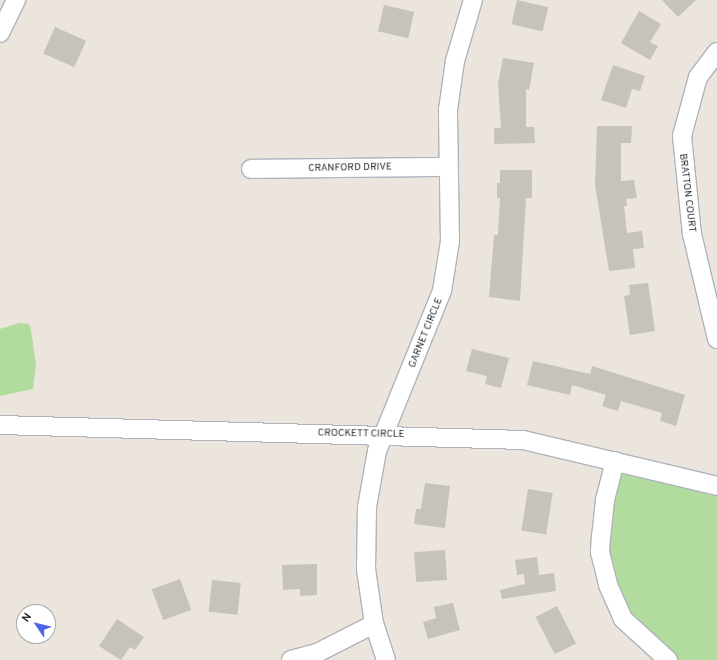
<!DOCTYPE html>
<html>
<head>
<meta charset="utf-8">
<style>
	body { margin:0 }
	#map { position:relative; width:717px; height:660px; overflow:hidden; background:#ebe5dd; font-family:Overpass,sans-serif }
	div>[style] { position:absolute }
	.green>* { inset:0; background:#b2dc9e }
	.building>* { inset:0; background:#c6c2bc; transform-origin:0 0 }
	.roads { filter:drop-shadow(1px 0 #b0b3bc) drop-shadow(-1px 0 #b0b3bc) drop-shadow(0 1px #b0b3bc) drop-shadow(0 -1px #b0b3bc) }
	.minor>* { height:18px; margin:-9px; padding:0 9px; transform-origin:9px; border-radius:9px; background:#fff }
	span { translate:-50% -50%; white-space:nowrap; text-align:center; line-height:1.15; -webkit-text-stroke:3px #fff; paint-order:stroke }
	.street-label { font-size:10px; color:#2a2a2a }
	.north { position:absolute; left:16px; top:604px; width:40px; height:40px; box-sizing:border-box; background:#fff; border:1px solid #aaa; border-radius:50%; rotate:305deg; font-size:11px; font-weight:700; line-height:16px; text-align:center; color:#2a2a2a }
	.north::after { content:''; display:block; margin:auto; width:14px; height:18px; background:#4b66e9; clip-path:polygon(50% 0,100% 100%,50% 72%,0 100%) }
</style>
</head>
<body>
<div id="map">
	<div class="green">
		<div style="clip-path:polygon(19px 323px,29px 324px,31px 330px,36px 364px,33px 389px,0 396px,0 329px)"></div>
		<div style="clip-path:polygon(615px 461px,717px 486px,717px 660px,668px 660px,623px 619px,601px 536px)"></div>
	</div>
	<div class="building">
		<div style="left:517px;top:0;width:32px;height:25px;rotate:13deg"></div>
		<div style="clip-path:polygon(662px 0,696px 0,678px 17px)"></div>
		<div style="left:384px;top:5px;width:31px;height:27px;rotate:13deg"></div>
		<div style="clip-path:polygon(639px 11px,661px 24px,650px 42px,658px 46px,650px 60px,621px 43px)"></div>
		<div style="left:55px;top:27px;width:34px;height:29px;rotate:24deg"></div>
		<div style="clip-path:polygon(503px 58px,534px 63px,529px 90px,526px 89px,526px 127px,534px 127px,535px 143px,494px 144px,494px 128px,501px 128px,498px 84px)"></div>
		<div style="clip-path:polygon(613px 65px,645px 76px,640px 91px,632px 89px,626px 108px,601px 100px)"></div>
		<div style="clip-path:polygon(597px 126px,632px 126px,631px 143px,621px 143px,621px 181px,634px 180px,637px 198px,626px 199px,627px 206px,624px 206px,627px 233px,642px 231px,644px 248px,633px 249px,635px 268px,609px 271px,595px 185px)"></div>
		<div style="clip-path:polygon(500px 170px,532px 170px,532px 198px,526px 198px,520px 301px,489px 297px,494px 235px,498px 235px,500px 198px,497px 198px,497px 183px,500px 183px)"></div>
		<div style="clip-path:polygon(648px 283px,655px 331px,630px 335px,624px 296px,630px 295px,629px 285px)"></div>
		<div style="clip-path:polygon(472px 349px,509px 358px,501px 388px,485px 384px,487px 376px,466px 371px)"></div>
		<div style="clip-path:polygon(533px 361px,590px 374px,592px 366px,685px 395px,676px 426px,660px 421px,662px 413px,621px 401px,618px 411px,602px 406px,606px 395px,572px 385px,570px 395px,527px 385px)"></div>
		<div style="clip-path:polygon(425px 483px,450px 486px,445px 528px,414px 524px,416px 509px,421px 509px)"></div>
		<div style="left:528px;top:489px;width:25px;height:42px;rotate:9deg"></div>
		<div style="left:445px;top:550px;width:30px;height:31px;rotate:86deg"></div>
		<div style="clip-path:polygon(537px 557px,539px 575px,554px 573px,556px 591px,502px 599px,500px 590px,525px 584px,524px 574px,517px 575px,515px 560px)"></div>
		<div style="clip-path:polygon(317px 564px,317px 595px,300px 596px,300px 589px,283px 590px,282px 565px)"></div>
		<div style="left:180px;top:579px;width:33px;height:30px;rotate:70deg"></div>
		<div style="left:212px;top:580px;width:29px;height:32px;rotate:6deg"></div>
		<div style="clip-path:polygon(453px 603px,460px 630px,428px 639px,423px 622px,436px 618px,434px 607px)"></div>
		<div style="left:557px;top:606px;width:42px;height:24px;rotate:63deg"></div>
		<div style="clip-path:polygon(117px 619px,144px 637px,135px 650px,130px 647px,121px 660px,99px 646px)"></div>
	</div>
	<div class="roads">
		<div class="minor">
			<div style="left:0;top:33px;width:37px;rotate:-64deg"></div>
			<div style="left:717px;top:52px;width:31px;rotate:127deg"></div>
			<div style="left:698px;top:77px;width:61px;rotate:105.2deg"></div>
			<div style="left:682px;top:136px;width:99px;rotate:84.2deg"></div>
			<div style="left:692px;top:234px;width:108px;rotate:76.6deg"></div>
			<div style="left:251px;top:169px;width:197px;rotate:-0.6deg"></div>
			<div style="left:0;top:425px;width:523px;rotate:1.64deg"></div>
			<div style="left:523px;top:440px;width:199px;rotate:13.3deg"></div>
			<div style="left:615px;top:461px;width:40px;rotate:104.4deg"></div>
			<div style="left:605px;top:500px;width:36px;rotate:96deg"></div>
			<div style="left:601px;top:536px;width:16px;rotate:94deg"></div>
			<div style="left:600px;top:552px;width:34px;rotate:76deg"></div>
			<div style="left:608px;top:585px;width:37px;rotate:66deg"></div>
			<div style="left:623px;top:619px;width:61px;rotate:42.3deg"></div>
			<div style="left:291px;top:660px;width:27px;rotate:-15deg"></div>
			<div style="left:317px;top:653px;width:64px;rotate:-27deg"></div>
			<div style="left:386px;top:660px;width:38px;rotate:-108deg"></div>
			<div style="left:374px;top:624px;width:56px;rotate:-98.3deg"></div>
			<div style="left:366px;top:569px;width:62px;rotate:-89.1deg"></div>
			<div style="left:367px;top:507px;width:57px;rotate:-79.9deg"></div>
			<div style="left:377px;top:451px;width:173px;rotate:-67.9deg"></div>
			<div style="left:442px;top:291px;width:51px;rotate:-80.9deg"></div>
			<div style="left:450px;top:241px;width:131px;rotate:-90.9deg"></div>
			<div style="left:448px;top:110px;width:49px;rotate:-81.9deg"></div>
			<div style="left:455px;top:61px;width:64px;rotate:-73.6deg"></div>
		</div>
	</div>
	<div class="street-label">
		<span style="left:350px;top:168px;rotate:-1deg">CRANFORD DRIVE</span>
		<span style="left:687px;top:193px;rotate:83deg">BRATTON COURT</span>
		<span style="left:426px;top:333px;rotate:-68deg">GARNET CIRCLE</span>
		<span style="left:361px;top:434px;rotate:1deg">CROCKETT CIRCLE</span>
	</div>
	<div class="north">N</div>
</div>
</body>
</html>
